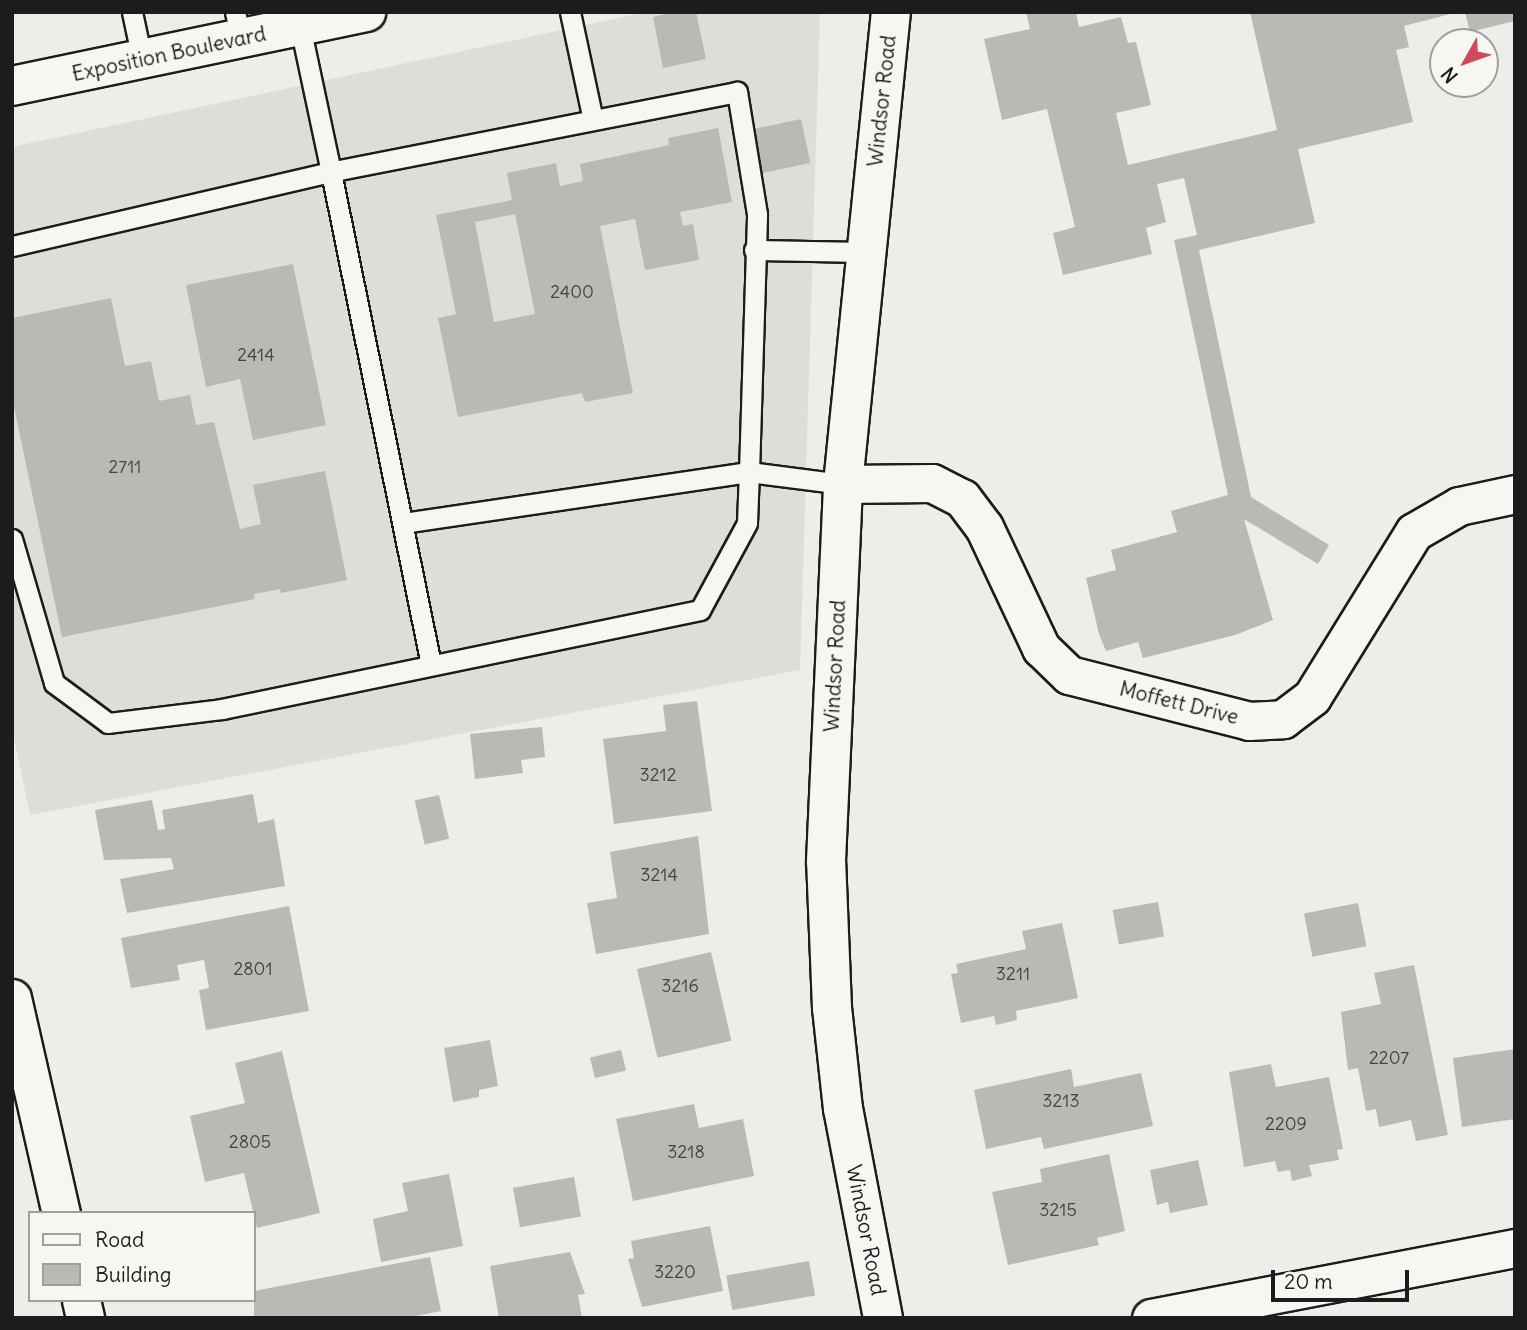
<!DOCTYPE html>
<html>
<head>
<meta charset="utf-8">
<style>
	body { margin:0 }
	#map { position:relative; width:1527px; height:1330px; overflow:hidden; background:#edede9; font-family:Delius,sans-serif }
	div>[style] { position:absolute }
	.built>* { inset:0; background:#ddddda }
	.building>* { inset:0; background:#b9b9b6; transform-origin:0 0 }
	.roads { filter:drop-shadow(2px 0 #1c1c1c) drop-shadow(-2px 0 #1c1c1c) drop-shadow(0 2px #1c1c1c) drop-shadow(0 -2px #1c1c1c) }
	.lane>* { height:19px; margin:-9.5px; padding:0 9.5px; transform-origin:9.5px; border-radius:9.5px; background:#f6f6f2 }
	.street>* { height:37px; margin:-18.5px; padding:0 18.5px; transform-origin:18.5px; border-radius:18.5px; background:#f6f6f2 }
	.secondary>* { height:38px; margin:-19px; padding:0 19px; transform-origin:19px; border-radius:19px; background:#f6f6f2 }
	span { translate:-50% -50%; white-space:nowrap; text-align:center; line-height:1.15; -webkit-text-stroke:6px #f6f6f2; paint-order:stroke }
	.number-label { font-size:18px; color:#434342 }
	.number-label span { -webkit-text-stroke-width:0 }
	.street-label { font-size:21px; color:#1c1c1c }
	.frame { position:absolute; inset:0; border:14px solid #1c1c1c; pointer-events:none }
	.legend { position:absolute; left:28px; top:1211px; width:228px; height:91px; box-sizing:border-box; background:#f6f6f2; border:2px solid #9f9f9c; margin:0; padding:9px 12px; list-style:none; font-size:21px; color:#1c1c1c }
	.legend li { display:flex; align-items:center; gap:14px; height:35px }
	.legend b { width:35px; border:2px solid #9f9f9c }
	.north { position:absolute; left:1429px; top:28px; width:70px; height:70px; box-sizing:border-box; background:#f6f6f2; border:2px solid #9f9f9c; border-radius:50%; rotate:230deg; font-size:19px; font-weight:700; line-height:28px; text-align:center; color:#1c1c1c }
	.north::after { content:''; display:block; margin:auto; width:24px; height:32px; background:#d1495b; clip-path:polygon(50% 0,100% 100%,50% 72%,0 100%) }
	.scale { position:absolute; left:1271px; top:1270px; width:138px; height:32px; box-sizing:border-box; border:4px solid #1c1c1c; border-top:0; padding-left:9px; font-size:21px; line-height:24px; white-space:nowrap; color:#1c1c1c; -webkit-text-stroke:5px #f6f6f2; paint-order:stroke }
</style>
</head>
<body>
<div id="map">
	<div class="built">
		<div style="clip-path:polygon(646px 12px,820px 12px,800px 670px,30px 815px,12px 729px,12px 147px)"></div>
	</div>
	<div class="building">
		<div style="clip-path:polygon(675px 12px,696px 12px,706px 59px,663px 68px,653px 17px)"></div>
		<div style="clip-path:polygon(1026px 12px,1076px 12px,1079px 27px,1121px 17px,1128px 43px,1136px 42px,1151px 105px,1116px 113px,1128px 165px,1277px 130px,1250px 12px,1458px 12px,1404px 26px,1409px 47px,1396px 50px,1413px 122px,1298px 149px,1315px 223px,1199px 250px,1251px 497px,1329px 545px,1318px 564px,1244px 519px,1273px 620px,1235px 635px,1143px 658px,1138px 642px,1106px 651px,1099px 634px,1086px 578px,1116px 570px,1111px 550px,1177px 532px,1171px 511px,1228px 495px,1174px 240px,1197px 235px,1184px 178px,1157px 184px,1166px 222px,1146px 228px,1152px 254px,1063px 275px,1053px 233px,1075px 227px,1047px 109px,1002px 120px,984px 39px,1030px 29px)"></div>
		<div style="clip-path:polygon(1465px 12px,1515px 12px,1515px 21px,1470px 32px)"></div>
		<div style="left:801px;top:119px;width:45px;height:53px;rotate:78deg"></div>
		<div style="clip-path:polygon(evenodd,718px 128px,732px 202px,680px 212px,683px 226px,693px 224px,699px 260px,645px 270px,635px 219px,600px 226px,633px 393px,585px 402px,582px 393px,458px 417px,438px 318px,456px 314px,436px 215px,512px 200px,507px 173px,556px 163px,560px 186px,583px 181px,580px 164px,669px 145px,668px 138px,718px 128px,515px 214px,535px 314px,494px 322px,475px 222px,515px 214px)"></div>
		<div style="clip-path:polygon(293px 264px,326px 425px,253px 440px,240px 379px,206px 387px,186px 285px)"></div>
		<div style="clip-path:polygon(111px 298px,125px 366px,151px 361px,159px 401px,190px 395px,196px 425px,214px 422px,240px 529px,261px 524px,253px 485px,325px 471px,347px 580px,281px 593px,280px 589px,254px 594px,255px 599px,62px 637px,12px 397px,12px 318px)"></div>
		<div style="clip-path:polygon(697px 701px,712px 811px,614px 824px,603px 739px,666px 731px,663px 705px)"></div>
		<div style="clip-path:polygon(542px 727px,545px 757px,521px 760px,523px 773px,475px 779px,470px 734px)"></div>
		<div style="clip-path:polygon(253px 794px,258px 823px,274px 819px,285px 886px,127px 913px,120px 879px,174px 869px,171px 858px,104px 860px,95px 810px,152px 800px,158px 830px,165px 829px,162px 810px)"></div>
		<div style="left:439px;top:795px;width:45px;height:25px;rotate:77deg"></div>
		<div style="clip-path:polygon(698px 836px,709px 934px,596px 954px,587px 903px,617px 898px,610px 852px)"></div>
		<div style="left:1158px;top:902px;width:35px;height:46px;rotate:80deg"></div>
		<div style="left:1358px;top:903px;width:44px;height:55px;rotate:79deg"></div>
		<div style="clip-path:polygon(289px 906px,309px 1011px,206px 1030px,199px 990px,209px 988px,204px 960px,177px 965px,180px 980px,131px 988px,121px 938px)"></div>
		<div style="clip-path:polygon(1062px 923px,1078px 998px,1016px 1011px,1017px 1020px,996px 1025px,994px 1016px,961px 1023px,951px 974px,958px 973px,956px 964px,1026px 949px,1022px 931px)"></div>
		<div style="left:711px;top:952px;width:91px;height:76px;rotate:77deg"></div>
		<div style="clip-path:polygon(1414px 965px,1448px 1135px,1416px 1141px,1411px 1120px,1379px 1127px,1376px 1109px,1366px 1111px,1358px 1068px,1348px 1070px,1341px 1012px,1381px 1004px,1374px 973px)"></div>
		<div style="clip-path:polygon(490px 1040px,498px 1086px,479px 1090px,479px 1097px,453px 1102px,444px 1048px)"></div>
		<div style="clip-path:polygon(1515px 1049px,1515px 1119px,1462px 1127px,1453px 1058px)"></div>
		<div style="left:621px;top:1050px;width:21px;height:32px;rotate:76deg"></div>
		<div style="clip-path:polygon(282px 1051px,320px 1213px,257px 1228px,244px 1173px,205px 1182px,190px 1116px,245px 1103px,235px 1063px)"></div>
		<div style="clip-path:polygon(1271px 1064px,1276px 1087px,1329px 1077px,1343px 1149px,1337px 1150px,1339px 1160px,1309px 1165px,1312px 1176px,1292px 1181px,1290px 1170px,1278px 1172px,1275px 1161px,1244px 1167px,1229px 1072px)"></div>
		<div style="clip-path:polygon(1071px 1069px,1074px 1087px,1141px 1073px,1153px 1126px,1044px 1149px,1041px 1137px,986px 1149px,974px 1090px)"></div>
		<div style="clip-path:polygon(694px 1104px,699px 1128px,743px 1119px,754px 1176px,633px 1201px,616px 1119px)"></div>
		<div style="clip-path:polygon(1109px 1154px,1125px 1231px,1097px 1238px,1099px 1245px,1008px 1265px,992px 1192px,1042px 1182px,1040px 1169px)"></div>
		<div style="clip-path:polygon(1198px 1160px,1208px 1205px,1170px 1213px,1168px 1202px,1157px 1205px,1150px 1170px)"></div>
		<div style="clip-path:polygon(449px 1174px,463px 1246px,381px 1262px,373px 1219px,408px 1211px,402px 1183px)"></div>
		<div style="left:574px;top:1177px;width:40px;height:62px;rotate:80deg"></div>
		<div style="clip-path:polygon(710px 1226px,723px 1291px,642px 1307px,628px 1259px,634px 1258px,631px 1241px)"></div>
		<div style="clip-path:polygon(570px 1252px,585px 1294px,578px 1295px,582px 1318px,499px 1318px,490px 1266px)"></div>
		<div style="clip-path:polygon(430px 1257px,441px 1311px,406px 1318px,254px 1318px,254px 1291px)"></div>
		<div style="left:809px;top:1261px;width:35px;height:84px;rotate:80deg"></div>
	</div>
	<div class="roads">
		<div class="lane">
			<div style="left:132px;top:12px;width:48px;rotate:78deg"></div>
			<div style="left:235px;top:12px;width:28px;rotate:77deg"></div>
			<div style="left:570px;top:12px;width:110px;rotate:78deg"></div>
			<div style="left:12px;top:246px;width:327px;rotate:-13.1deg"></div>
			<div style="left:331px;top:172px;width:149px;rotate:-102deg"></div>
			<div style="left:754px;top:250px;width:113px;rotate:1deg"></div>
			<div style="left:403px;top:523px;width:350px;rotate:-8.4deg"></div>
			<div style="left:749px;top:472px;width:258px;rotate:-88.2deg"></div>
			<div style="left:757px;top:214px;width:124px;rotate:-99.3deg"></div>
			<div style="left:737px;top:92px;width:414px;rotate:168.9deg"></div>
			<div style="left:331px;top:172px;width:503px;rotate:78.53deg"></div>
			<div style="left:12px;top:539px;width:150px;rotate:73.7deg"></div>
			<div style="left:54px;top:683px;width:67px;rotate:36.5deg"></div>
			<div style="left:108px;top:723px;width:115px;rotate:-7deg"></div>
			<div style="left:222px;top:709px;width:488px;rotate:-11.7deg"></div>
			<div style="left:700px;top:610px;width:99px;rotate:-61.6deg"></div>
			<div style="left:747px;top:523px;width:51px;rotate:-87.8deg"></div>
			<div style="left:749px;top:472px;width:95px;rotate:7.3deg"></div>
		</div>
		<div class="street">
			<div style="left:843px;top:484px;width:89px;rotate:-0.6deg"></div>
			<div style="left:932px;top:483px;width:34px;rotate:27deg"></div>
			<div style="left:962px;top:498px;width:36px;rotate:53deg"></div>
			<div style="left:984px;top:527px;width:134px;rotate:64.8deg"></div>
			<div style="left:1041px;top:648px;width:39px;rotate:44deg"></div>
			<div style="left:1069px;top:675px;width:186px;rotate:14.3deg"></div>
			<div style="left:1249px;top:721px;width:34px;rotate:-3deg"></div>
			<div style="left:1283px;top:719px;width:36px;rotate:-37deg"></div>
			<div style="left:1312px;top:697px;width:194px;rotate:-58.3deg"></div>
			<div style="left:1414px;top:532px;width:52px;rotate:-30deg"></div>
			<div style="left:1459px;top:506px;width:57px;rotate:-12.1deg"></div>
			<div style="left:12px;top:998px;width:221px;rotate:77.2deg"></div>
			<div style="left:81px;top:1300px;width:18px;rotate:77deg"></div>
			<div style="left:1151px;top:1318px;width:371px;rotate:-10.9deg"></div>
		</div>
		<div class="secondary">
			<div style="left:12px;top:86px;width:362px;rotate:-11.8deg"></div>
			<div style="left:883px;top:1318px;width:213px;rotate:-100.8deg"></div>
			<div style="left:843px;top:1109px;width:102px;rotate:-96.2deg"></div>
			<div style="left:832px;top:1008px;width:147px;rotate:-92.3deg"></div>
			<div style="left:826px;top:861px;width:377px;rotate:-87.4deg"></div>
			<div style="left:843px;top:484px;width:474px;rotate:-84.2deg"></div>
		</div>
	</div>
	<div class="number-label">
		<span style="left:572px;top:292px">2400</span>
		<span style="left:256px;top:355px">2414</span>
		<span style="left:125px;top:467px">2711</span>
		<span style="left:658px;top:775px">3212</span>
		<span style="left:659px;top:875px">3214</span>
		<span style="left:253px;top:969px">2801</span>
		<span style="left:1013px;top:974px">3211</span>
		<span style="left:680px;top:986px">3216</span>
		<span style="left:1389px;top:1058px">2207</span>
		<span style="left:1061px;top:1101px">3213</span>
		<span style="left:1286px;top:1124px">2209</span>
		<span style="left:250px;top:1142px">2805</span>
		<span style="left:686px;top:1152px">3218</span>
		<span style="left:1058px;top:1210px">3215</span>
		<span style="left:675px;top:1272px">3220</span>
	</div>
	<div class="street-label">
		<span style="left:169px;top:54px;rotate:-12deg">Exposition Boulevard</span>
		<span style="left:882px;top:101px;rotate:-84deg">Windsor Road</span>
		<span style="left:835px;top:666px;rotate:-87deg">Windsor Road</span>
		<span style="left:1179px;top:703px;rotate:14deg">Moffett Drive</span>
		<span style="left:866px;top:1230px;rotate:79deg">Windsor Road</span>
	</div>
	<div class="frame"></div>
	<ul class="legend">
	<li><b style="height:9px;background:#f6f6f2"></b>Road</li>
	<li><b style="height:19px;background:#b9b9b6"></b>Building</li>
	</ul>
	<div class="north">N</div>
	<div class="scale">20 m</div>
</div>
</body>
</html>
